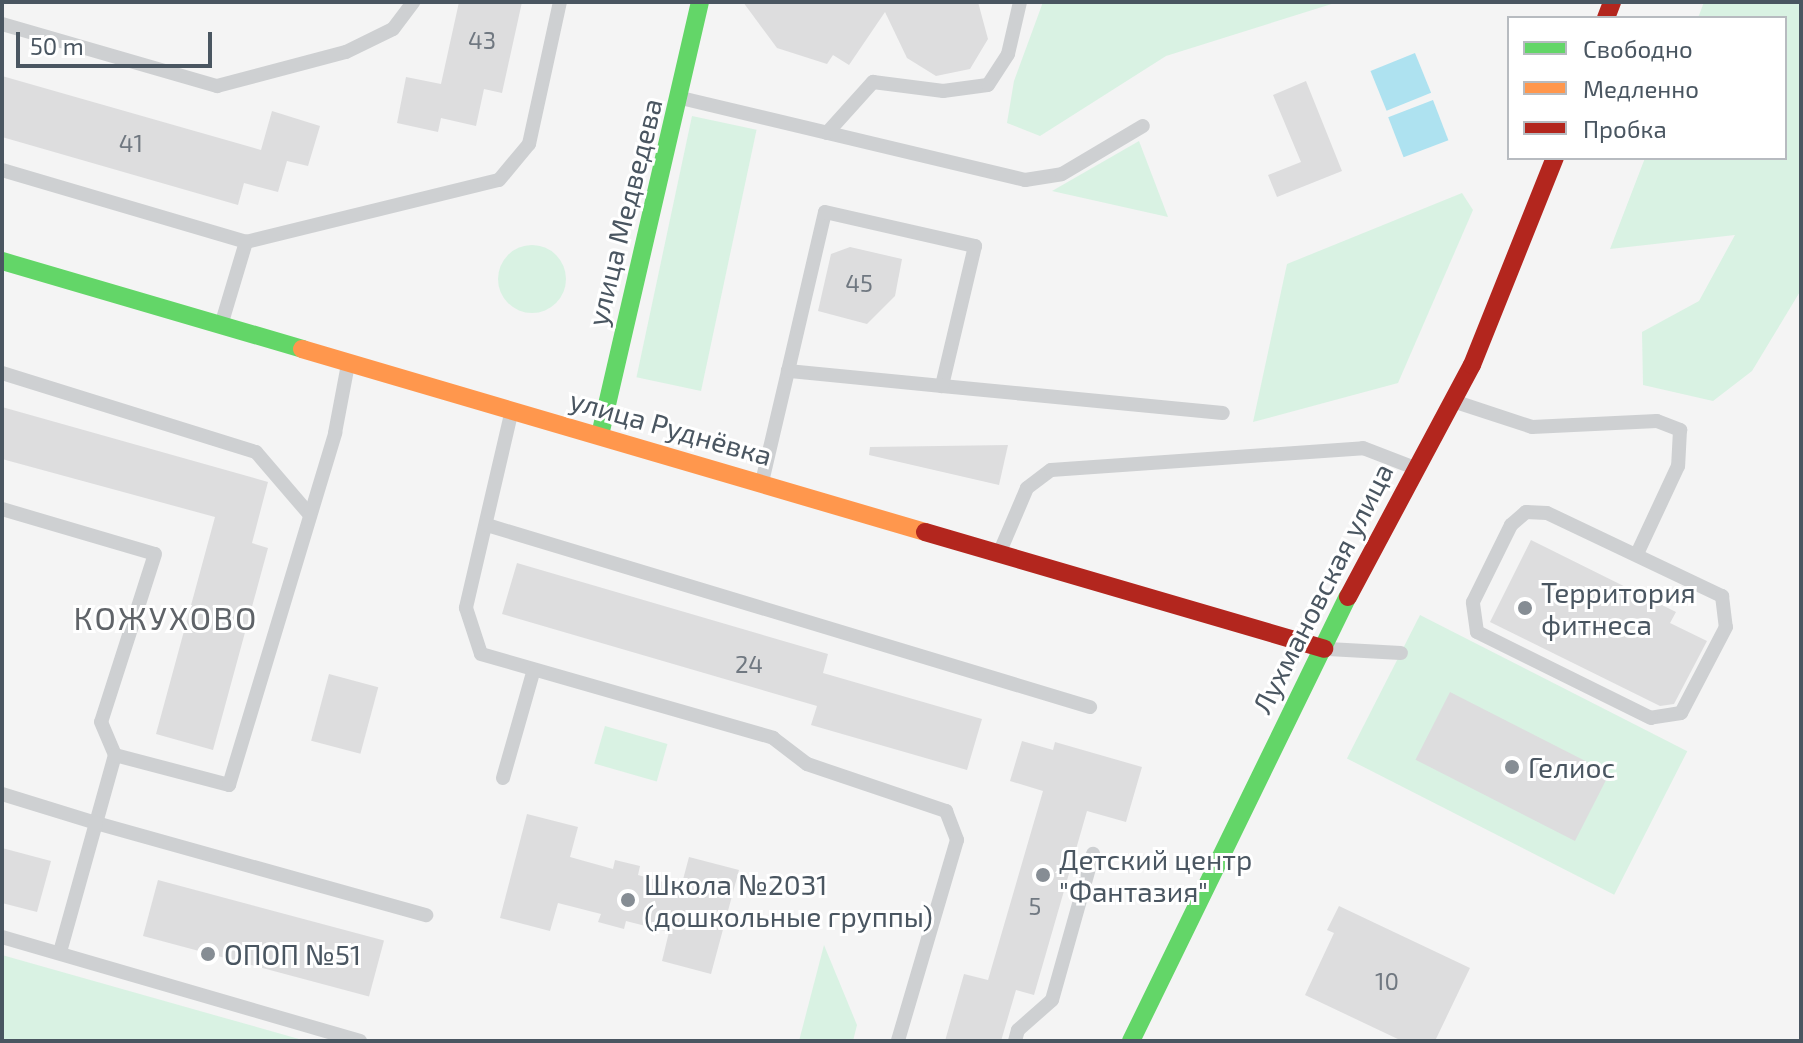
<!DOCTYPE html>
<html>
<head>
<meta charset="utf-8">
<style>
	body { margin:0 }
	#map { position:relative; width:1803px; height:1043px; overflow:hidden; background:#f4f4f4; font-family:"Exo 2",sans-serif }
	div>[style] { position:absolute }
	.green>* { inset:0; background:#d9f2e3; transform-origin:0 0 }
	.round { border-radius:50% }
	.water>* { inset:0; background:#aee2f0; transform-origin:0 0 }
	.building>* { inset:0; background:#ddddde; transform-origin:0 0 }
	.lane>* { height:14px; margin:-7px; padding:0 7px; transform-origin:7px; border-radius:7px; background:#ced0d2 }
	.fast>* { height:18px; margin:-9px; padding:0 9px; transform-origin:9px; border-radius:9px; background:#63d668 }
	.slow>* { height:18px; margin:-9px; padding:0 9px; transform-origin:9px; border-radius:9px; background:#ff974d }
	.jam>* { height:18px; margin:-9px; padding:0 9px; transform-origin:9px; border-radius:9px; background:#b3261e }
	.dots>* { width:22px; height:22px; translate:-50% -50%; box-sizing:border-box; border:4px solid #fff; border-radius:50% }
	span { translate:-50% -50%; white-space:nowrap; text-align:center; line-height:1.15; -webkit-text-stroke:6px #fff; paint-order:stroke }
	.number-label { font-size:24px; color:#707881 }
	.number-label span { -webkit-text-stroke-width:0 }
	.street-label { font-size:28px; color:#4a5661 }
	.poi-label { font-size:28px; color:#4a5661 }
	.left { translate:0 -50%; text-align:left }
	.quarter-label { font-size:32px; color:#5f6368; letter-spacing:2px }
	.frame { position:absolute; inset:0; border:4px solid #4a5661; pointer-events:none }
	.legend { position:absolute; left:1507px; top:16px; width:280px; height:144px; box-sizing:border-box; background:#fff; border:2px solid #b7bbc0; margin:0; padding:10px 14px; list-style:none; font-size:24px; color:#4a5661 }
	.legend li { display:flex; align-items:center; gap:16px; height:40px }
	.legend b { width:40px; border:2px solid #b7bbc0 }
	.scale { position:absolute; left:16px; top:32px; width:196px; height:36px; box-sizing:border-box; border:4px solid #4a5661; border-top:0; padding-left:10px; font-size:24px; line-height:28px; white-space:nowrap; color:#4a5661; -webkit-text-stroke:6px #fff; paint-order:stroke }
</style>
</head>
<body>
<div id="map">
	<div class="green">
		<div style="clip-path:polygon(1043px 2px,1338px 2px,1166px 56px,1040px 136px,1007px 123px,1014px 81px)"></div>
		<div style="clip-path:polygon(1704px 2px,1801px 2px,1801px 290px,1752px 371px,1713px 401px,1643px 385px,1642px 332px,1699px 301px,1735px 235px,1610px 249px,1645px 158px,1785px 158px,1785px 18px,1698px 18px)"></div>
		<div style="left:692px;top:116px;width:66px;height:267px;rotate:12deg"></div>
		<div style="clip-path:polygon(1139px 141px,1168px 217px,1052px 191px)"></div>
		<div style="clip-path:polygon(1462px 193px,1473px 210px,1398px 383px,1253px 422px,1287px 264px)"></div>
		<div class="round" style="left:498px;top:245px;width:68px;height:68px"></div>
		<div style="left:1420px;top:615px;width:300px;height:161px;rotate:27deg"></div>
		<div style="left:605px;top:726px;width:65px;height:39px;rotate:16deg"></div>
		<div style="clip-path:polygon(824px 945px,857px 1025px,853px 1041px,799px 1041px)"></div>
		<div style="clip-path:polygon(2px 955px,306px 1041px,8px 1041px,2px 1039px)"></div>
	</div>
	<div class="water">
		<div style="left:1415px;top:53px;width:43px;height:48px;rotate:68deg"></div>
		<div style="left:1433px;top:100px;width:43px;height:48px;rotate:69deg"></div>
	</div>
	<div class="building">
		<div style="clip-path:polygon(459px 2px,522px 2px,502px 93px,484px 89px,476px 126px,441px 118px,438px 132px,397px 123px,406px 77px,441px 84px)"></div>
		<div style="clip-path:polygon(743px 2px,978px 2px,988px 39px,970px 69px,936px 76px,907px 58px,885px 12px,849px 65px,833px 55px,827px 64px,777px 48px)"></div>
		<div style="clip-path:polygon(2px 76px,261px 150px,272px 111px,320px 126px,308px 166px,287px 161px,278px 192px,244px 183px,238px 205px,2px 137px)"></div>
		<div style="clip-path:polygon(1306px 81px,1342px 171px,1277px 197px,1268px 175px,1301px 162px,1273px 95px)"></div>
		<div style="clip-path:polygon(850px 247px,902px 259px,895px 296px,867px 324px,818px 311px,831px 254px)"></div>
		<div style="clip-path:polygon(2px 407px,268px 482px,252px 543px,268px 548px,213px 750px,156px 734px,215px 517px,2px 459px)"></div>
		<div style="clip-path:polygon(1008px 445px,999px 485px,869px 455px,870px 447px)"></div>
		<div style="clip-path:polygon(1531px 540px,1676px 612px,1670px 623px,1707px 641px,1674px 704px,1660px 706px,1490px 622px)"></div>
		<div style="clip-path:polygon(517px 563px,828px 654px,823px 673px,982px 719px,967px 770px,811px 725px,817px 706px,502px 614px)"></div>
		<div style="left:329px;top:674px;width:51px;height:69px;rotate:15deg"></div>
		<div style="left:1450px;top:692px;width:179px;height:76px;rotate:27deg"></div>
		<div style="clip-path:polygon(1022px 741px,1053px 750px,1055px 742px,1142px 767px,1126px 822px,1087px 811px,1034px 995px,1016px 990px,1001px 1041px,945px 1041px,964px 974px,988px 980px,1043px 791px,1010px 781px)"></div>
		<div style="clip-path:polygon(527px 814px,578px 827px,570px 857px,613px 869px,615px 860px,640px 866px,638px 875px,681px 887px,689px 857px,739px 870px,711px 974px,662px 961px,669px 932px,626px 921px,624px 929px,598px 922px,601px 914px,558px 903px,550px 931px,500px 918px)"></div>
		<div style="clip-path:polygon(2px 848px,51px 861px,37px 912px,2px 903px)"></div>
		<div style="left:158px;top:880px;width:234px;height:58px;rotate:15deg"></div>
		<div style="clip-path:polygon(1339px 906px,1470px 968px,1435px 1041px,1402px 1041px,1305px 995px,1334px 933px,1327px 930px)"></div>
	</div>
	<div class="lane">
		<div style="left:2px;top:24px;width:224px;rotate:16.1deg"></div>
		<div style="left:217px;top:86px;width:133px;rotate:-14.8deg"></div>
		<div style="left:346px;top:52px;width:52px;rotate:-26.1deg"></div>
		<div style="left:393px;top:29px;width:34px;rotate:-53deg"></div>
		<div style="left:681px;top:98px;width:354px;rotate:13.4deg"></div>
		<div style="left:1025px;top:180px;width:37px;rotate:-9deg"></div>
		<div style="left:1062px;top:174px;width:94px;rotate:-30.7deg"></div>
		<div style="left:827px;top:133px;width:69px;rotate:-48deg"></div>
		<div style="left:873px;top:82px;width:71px;rotate:7.3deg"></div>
		<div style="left:943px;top:91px;width:45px;rotate:-7.6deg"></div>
		<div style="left:988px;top:85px;width:37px;rotate:-57deg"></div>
		<div style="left:1008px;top:54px;width:53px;rotate:-77deg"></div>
		<div style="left:2px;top:170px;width:254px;rotate:16.4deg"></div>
		<div style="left:246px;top:242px;width:260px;rotate:-13.8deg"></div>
		<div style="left:499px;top:180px;width:47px;rotate:-50.2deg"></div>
		<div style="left:529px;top:144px;width:145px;rotate:-77.7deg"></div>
		<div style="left:222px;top:322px;width:84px;rotate:-73.3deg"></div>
		<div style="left:2px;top:373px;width:266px;rotate:17.3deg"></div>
		<div style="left:256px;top:452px;width:83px;rotate:49.4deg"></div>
		<div style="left:942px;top:386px;width:282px;rotate:5.5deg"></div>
		<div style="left:1453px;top:401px;width:83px;rotate:18.2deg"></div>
		<div style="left:1532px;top:427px;width:125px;rotate:-2.7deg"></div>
		<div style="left:1657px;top:421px;width:25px;rotate:21deg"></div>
		<div style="left:1680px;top:430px;width:36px;rotate:93deg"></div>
		<div style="left:1678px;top:466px;width:97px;rotate:115deg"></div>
		<div style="left:511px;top:414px;width:199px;rotate:103.1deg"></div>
		<div style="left:466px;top:608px;width:48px;rotate:71.9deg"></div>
		<div style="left:481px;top:654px;width:304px;rotate:16deg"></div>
		<div style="left:773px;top:738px;width:43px;rotate:37.4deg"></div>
		<div style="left:807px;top:764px;width:147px;rotate:18.7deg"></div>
		<div style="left:946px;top:811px;width:31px;rotate:69deg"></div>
		<div style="left:957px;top:840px;width:209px;rotate:106.4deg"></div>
		<div style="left:762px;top:482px;width:114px;rotate:-76.8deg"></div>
		<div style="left:788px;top:371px;width:163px;rotate:-76.9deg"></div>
		<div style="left:825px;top:212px;width:154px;rotate:12.8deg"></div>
		<div style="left:975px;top:246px;width:144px;rotate:103.3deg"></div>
		<div style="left:942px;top:386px;width:155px;rotate:-174.4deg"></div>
		<div style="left:2px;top:509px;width:159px;rotate:16.4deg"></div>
		<div style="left:155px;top:554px;width:176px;rotate:107.8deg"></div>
		<div style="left:101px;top:722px;width:36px;rotate:67deg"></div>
		<div style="left:115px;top:755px;width:71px;rotate:105.6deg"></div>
		<div style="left:96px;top:823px;width:343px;rotate:15.6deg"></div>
		<div style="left:1526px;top:512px;width:21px;rotate:3deg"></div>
		<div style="left:1547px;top:513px;width:194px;rotate:25.4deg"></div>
		<div style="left:1722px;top:596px;width:31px;rotate:83deg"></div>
		<div style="left:1726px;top:627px;width:97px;rotate:117.6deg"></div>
		<div style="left:1681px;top:713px;width:30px;rotate:171deg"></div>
		<div style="left:1651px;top:718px;width:194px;rotate:-153.7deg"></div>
		<div style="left:1477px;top:632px;width:30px;rotate:-98deg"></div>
		<div style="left:1473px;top:602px;width:86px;rotate:-63.7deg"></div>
		<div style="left:1511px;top:525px;width:20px;rotate:-41deg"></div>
		<div style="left:487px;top:525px;width:630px;rotate:16.8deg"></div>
		<div style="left:1001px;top:549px;width:66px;rotate:-66.9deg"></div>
		<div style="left:1027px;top:488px;width:30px;rotate:-37deg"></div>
		<div style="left:1051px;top:470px;width:313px;rotate:-4deg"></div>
		<div style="left:1363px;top:448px;width:50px;rotate:21deg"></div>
		<div style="left:1328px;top:649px;width:73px;rotate:3.1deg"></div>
		<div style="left:115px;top:755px;width:118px;rotate:14.7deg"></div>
		<div style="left:229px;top:785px;width:368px;rotate:-73.2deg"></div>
		<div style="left:335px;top:433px;width:70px;rotate:-79.3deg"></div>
		<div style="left:503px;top:778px;width:109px;rotate:-74.1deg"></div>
		<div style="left:2px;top:794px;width:98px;rotate:17.1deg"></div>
		<div style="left:96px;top:823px;width:134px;rotate:105.6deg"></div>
		<div style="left:2px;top:937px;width:373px;rotate:16.2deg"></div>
		<div style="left:1015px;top:1041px;width:11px;rotate:-75deg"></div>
		<div style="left:1018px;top:1030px;width:45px;rotate:-41.4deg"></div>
		<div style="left:1052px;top:1000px;width:152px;rotate:-74.3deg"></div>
	</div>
	<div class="fast">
		<div style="left:2px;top:261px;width:313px;rotate:16.3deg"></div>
		<div style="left:600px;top:435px;width:444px;rotate:-77deg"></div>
		<div style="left:1131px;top:1041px;width:494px;rotate:-64deg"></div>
	</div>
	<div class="slow">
		<div style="left:302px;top:349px;width:649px;rotate:16.37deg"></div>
	</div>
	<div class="jam">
		<div style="left:1606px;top:18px;width:17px;rotate:-69deg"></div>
		<div style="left:925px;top:532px;width:416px;rotate:16.3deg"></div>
		<div style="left:1348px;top:597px;width:263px;rotate:-61.9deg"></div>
		<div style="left:1472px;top:365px;width:223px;rotate:-68.2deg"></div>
	</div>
	<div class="dots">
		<div style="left:1525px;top:608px;background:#868d94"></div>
		<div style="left:1512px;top:767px;background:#868d94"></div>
		<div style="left:1043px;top:875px;background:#868d94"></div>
		<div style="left:628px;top:900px;background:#868d94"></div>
		<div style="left:208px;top:954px;background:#868d94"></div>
	</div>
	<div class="number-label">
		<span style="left:482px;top:40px">43</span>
		<span style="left:131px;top:143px">41</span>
		<span style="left:859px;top:283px">45</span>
		<span style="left:749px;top:664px">24</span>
		<span style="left:1035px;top:906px">5</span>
		<span style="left:1387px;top:981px">10</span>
	</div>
	<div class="street-label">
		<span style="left:624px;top:212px;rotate:-76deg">улица Медведева</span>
		<span style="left:671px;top:427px;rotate:16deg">улица Руднёвка</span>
		<span style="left:1322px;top:588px;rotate:-63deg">Лухмановская улица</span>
	</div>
	<div class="poi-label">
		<span class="left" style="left:1541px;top:608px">Территория<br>фитнеса</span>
		<span class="left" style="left:1528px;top:767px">Гелиос</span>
		<span class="left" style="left:1059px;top:875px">Детский центр<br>"Фантазия"</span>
		<span class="left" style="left:644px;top:900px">Школа №2031<br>(дошкольные группы)</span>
		<span class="left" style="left:224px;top:954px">ОПОП №51</span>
	</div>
	<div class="quarter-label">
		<span style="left:166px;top:617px">КОЖУХОВО</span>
	</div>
	<div class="frame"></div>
	<ul class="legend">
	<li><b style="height:10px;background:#63d668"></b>Свободно</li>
	<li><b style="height:10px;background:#ff974d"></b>Медленно</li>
	<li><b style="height:10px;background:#b3261e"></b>Пробка</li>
	</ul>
	<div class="scale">50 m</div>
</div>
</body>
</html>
